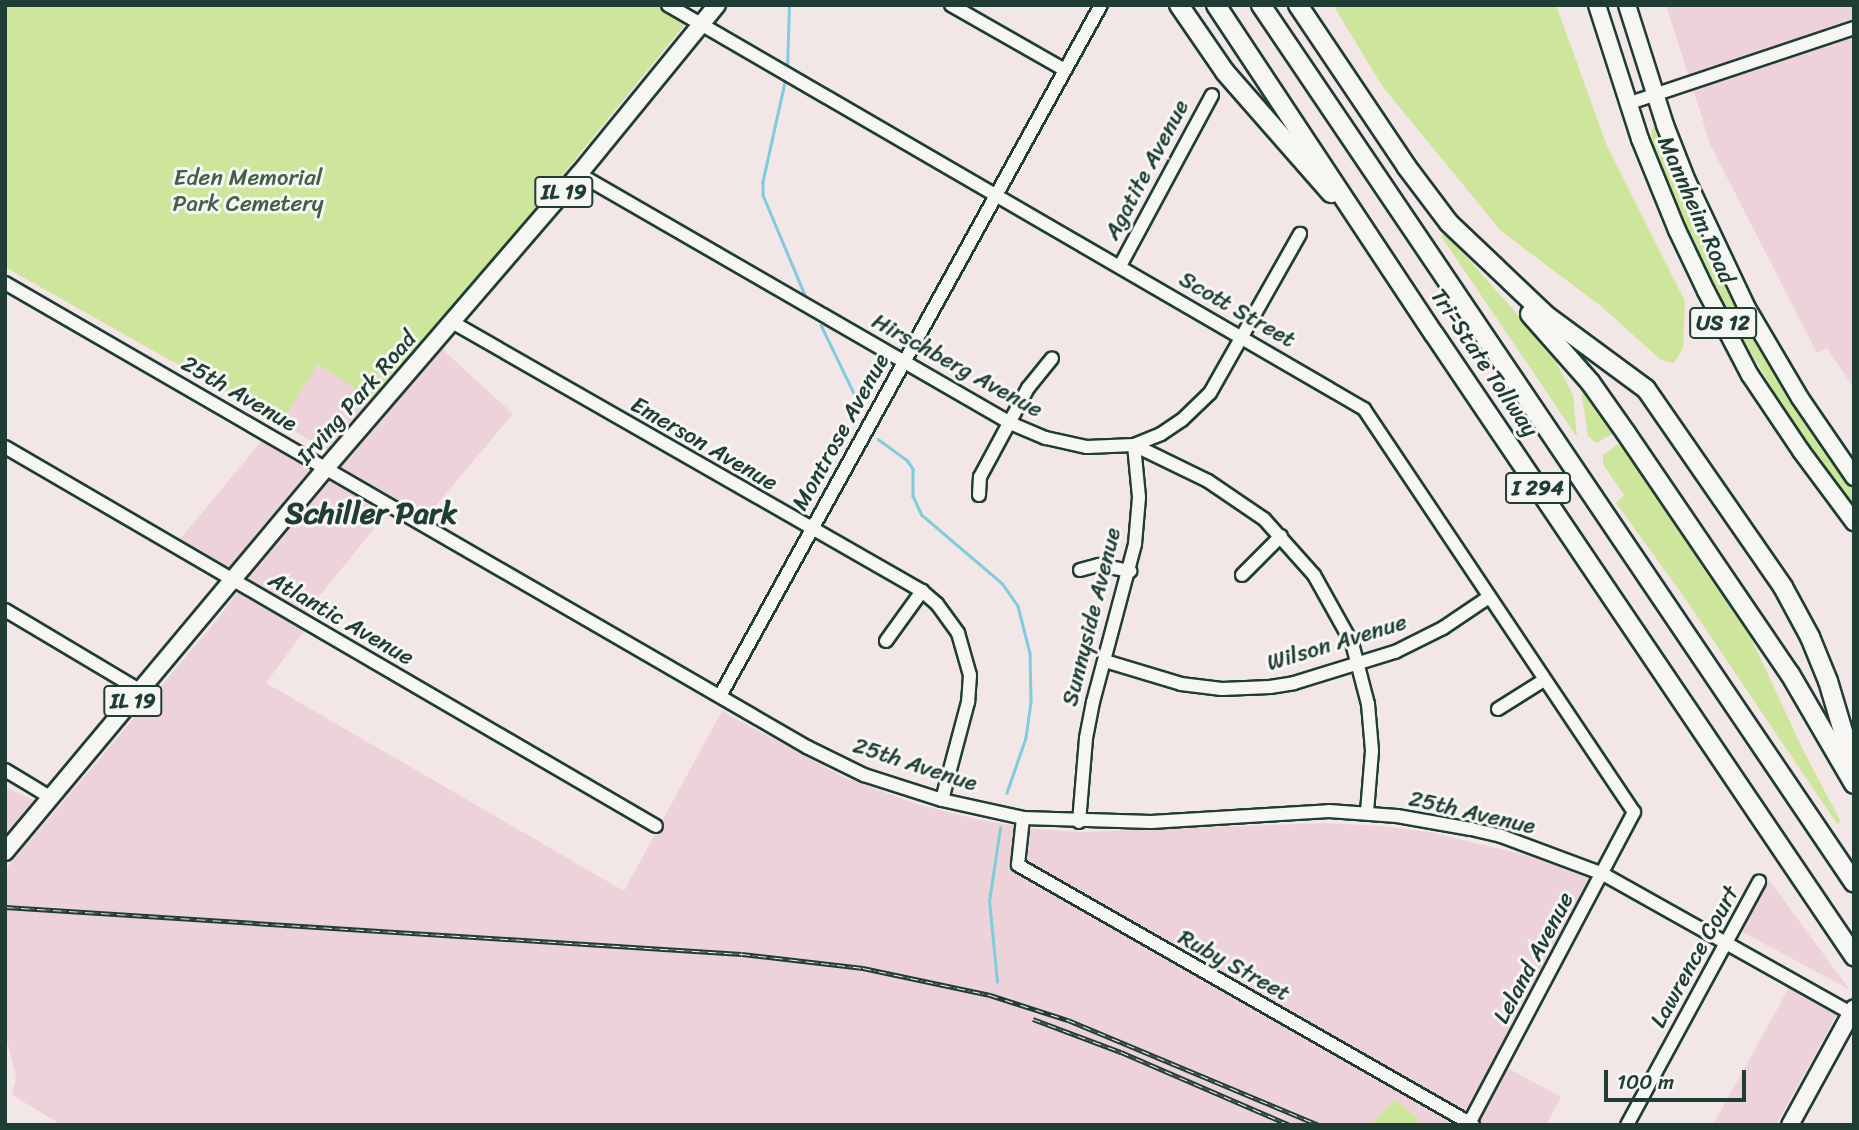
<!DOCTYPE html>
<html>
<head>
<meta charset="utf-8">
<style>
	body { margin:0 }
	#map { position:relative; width:1859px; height:1130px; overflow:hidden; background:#f2e6e7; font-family:Sriracha,sans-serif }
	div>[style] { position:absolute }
	.built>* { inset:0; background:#edd3d9 }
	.green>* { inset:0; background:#cee69b }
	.stream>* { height:2.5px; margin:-1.25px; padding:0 1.25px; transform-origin:1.25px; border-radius:1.25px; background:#7fccdd }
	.roads { filter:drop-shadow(2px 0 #1f3d34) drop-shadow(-2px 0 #1f3d34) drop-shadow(0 2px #1f3d34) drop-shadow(0 -2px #1f3d34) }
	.minor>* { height:12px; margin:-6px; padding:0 6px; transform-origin:6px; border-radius:6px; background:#f6f6f2 }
	.major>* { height:16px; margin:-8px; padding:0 8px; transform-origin:8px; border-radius:8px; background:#f6f6f2 }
	.highway>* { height:18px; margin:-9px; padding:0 9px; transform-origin:9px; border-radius:9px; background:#f6f6f2 }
	.rail>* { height:5px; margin-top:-2.5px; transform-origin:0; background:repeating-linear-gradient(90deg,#f6f6f2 0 8px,#1f3d34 0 16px); box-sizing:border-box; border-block:2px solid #1f3d34 }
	span { translate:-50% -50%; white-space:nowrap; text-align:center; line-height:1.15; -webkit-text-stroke:6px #f6f6f2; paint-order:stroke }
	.shield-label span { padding:2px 5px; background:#f6f6f2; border:2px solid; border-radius:5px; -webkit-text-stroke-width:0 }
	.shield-label { font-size:21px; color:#1f3d34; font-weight:700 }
	.street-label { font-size:23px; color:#1f3d34 }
	.park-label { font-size:23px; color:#425f49 }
	.district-label { font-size:30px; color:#1f3d34; font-weight:700 }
	.frame { position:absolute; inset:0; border:7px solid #1f3d34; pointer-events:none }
	.scale { position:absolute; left:1604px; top:1070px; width:142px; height:32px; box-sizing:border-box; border:4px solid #1f3d34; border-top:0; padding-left:9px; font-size:21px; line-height:24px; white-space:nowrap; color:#1f3d34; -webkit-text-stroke:5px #f6f6f2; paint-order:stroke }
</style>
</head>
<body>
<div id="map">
	<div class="built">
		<div style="clip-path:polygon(1666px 5px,1854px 5px,1854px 388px,1827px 348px,1817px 353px,1711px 146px)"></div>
		<div style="clip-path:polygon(431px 339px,513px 414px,420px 524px,391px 508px,297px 623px,305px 630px,266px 683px,624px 891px,722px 711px,843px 777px,916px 804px,976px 819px,1034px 829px,1082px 832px,1327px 823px,1381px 826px,1429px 832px,1533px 857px,1596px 881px,1500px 1064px,1561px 1097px,1546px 1125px,62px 1125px,12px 1095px,16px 1077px,5px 1033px,5px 870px,217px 620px,371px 411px,331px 453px,281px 423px,318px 363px)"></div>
		<div style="clip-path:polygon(265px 437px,321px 468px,233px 576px,176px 544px)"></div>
		<div style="clip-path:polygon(5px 787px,35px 801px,5px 838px)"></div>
		<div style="clip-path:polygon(1768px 879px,1850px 990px,1739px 930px)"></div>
		<div style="clip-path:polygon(1791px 984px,1839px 1011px,1776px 1125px,1713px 1125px)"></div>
	</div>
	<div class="green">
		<div style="clip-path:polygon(5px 5px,656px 5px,686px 23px,377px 403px,318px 364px,281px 423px,5px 267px)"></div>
		<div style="clip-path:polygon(1333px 5px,1556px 5px,1607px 146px,1685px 301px,1683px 348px,1674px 363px,1661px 360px,1602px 307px,1501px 231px,1383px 87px)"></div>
		<div style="clip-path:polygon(1654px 123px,1693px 217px,1738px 310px,1788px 396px,1854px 491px,1854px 508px,1793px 424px,1726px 310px,1680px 215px,1657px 158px,1651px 135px)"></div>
		<div style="clip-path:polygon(1446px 234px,1550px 351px,1573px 395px,1577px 437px,1441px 236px)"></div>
		<div style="clip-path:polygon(1580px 382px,1616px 432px,1596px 443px,1588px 436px)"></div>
		<div style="clip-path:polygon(1618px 444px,1636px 461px,1740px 614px,1803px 750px,1841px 822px,1837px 824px,1680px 591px,1616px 503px,1624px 495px,1603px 464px,1603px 455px)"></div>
		<div style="clip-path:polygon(1395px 1099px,1419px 1119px,1416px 1125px,1370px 1125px)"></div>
	</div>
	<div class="stream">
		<div style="left:787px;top:68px;width:63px;rotate:-88.2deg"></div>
		<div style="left:786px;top:78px;width:107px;rotate:102.5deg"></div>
		<div style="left:763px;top:182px;width:13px;rotate:90deg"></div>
		<div style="left:763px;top:195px;width:108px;rotate:67.2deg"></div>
		<div style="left:821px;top:325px;width:94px;rotate:64.2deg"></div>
		<div style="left:878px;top:439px;width:36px;rotate:36deg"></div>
		<div style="left:907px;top:460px;width:11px;rotate:56deg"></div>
		<div style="left:913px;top:469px;width:27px;rotate:90deg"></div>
		<div style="left:913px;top:496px;width:21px;rotate:65deg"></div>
		<div style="left:922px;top:515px;width:105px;rotate:40.4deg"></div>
		<div style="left:1002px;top:583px;width:28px;rotate:55deg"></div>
		<div style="left:1018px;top:606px;width:49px;rotate:75.7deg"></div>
		<div style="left:1030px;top:653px;width:49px;rotate:88.8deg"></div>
		<div style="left:1031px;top:702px;width:36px;rotate:98deg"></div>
		<div style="left:1026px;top:738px;width:58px;rotate:109.1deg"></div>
		<div style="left:997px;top:982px;width:81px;rotate:-95.6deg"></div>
		<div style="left:989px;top:901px;width:74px;rotate:-81.4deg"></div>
	</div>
	<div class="roads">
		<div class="minor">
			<div style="left:668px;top:5px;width:805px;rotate:30.13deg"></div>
			<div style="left:1364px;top:409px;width:485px;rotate:56.2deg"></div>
			<div style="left:1634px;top:812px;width:352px;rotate:117.9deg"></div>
			<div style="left:951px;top:5px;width:131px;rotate:29.7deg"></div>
			<div style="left:1627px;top:104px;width:239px;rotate:-18.5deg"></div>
			<div style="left:579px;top:174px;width:498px;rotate:30deg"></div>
			<div style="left:1010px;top:423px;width:39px;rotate:23deg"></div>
			<div style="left:1046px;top:438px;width:42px;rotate:12.4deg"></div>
			<div style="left:1087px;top:447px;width:47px;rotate:-2.4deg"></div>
			<div style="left:1134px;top:445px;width:82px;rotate:25.9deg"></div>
			<div style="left:1208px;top:481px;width:68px;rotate:34.2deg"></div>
			<div style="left:1264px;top:519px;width:75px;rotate:48.2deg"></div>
			<div style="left:1314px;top:575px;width:78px;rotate:60.8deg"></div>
			<div style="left:1352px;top:643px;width:63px;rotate:75.3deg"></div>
			<div style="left:1368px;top:704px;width:47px;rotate:85.1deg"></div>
			<div style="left:1372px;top:751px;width:61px;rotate:94.7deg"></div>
			<div style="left:1120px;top:266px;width:194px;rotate:-61.7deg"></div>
			<div style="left:5px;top:283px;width:927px;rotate:30.05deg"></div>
			<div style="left:807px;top:747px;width:64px;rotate:26.2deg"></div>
			<div style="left:864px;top:775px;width:82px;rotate:17.8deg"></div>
			<div style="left:942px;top:800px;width:83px;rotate:12.5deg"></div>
			<div style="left:1023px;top:818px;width:128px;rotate:1.8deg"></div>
			<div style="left:1151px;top:822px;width:178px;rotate:-3.5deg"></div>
			<div style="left:1329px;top:811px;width:68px;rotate:4.2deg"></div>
			<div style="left:1397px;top:816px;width:75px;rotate:10deg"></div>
			<div style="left:1471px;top:829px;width:31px;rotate:13deg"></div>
			<div style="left:1501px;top:836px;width:109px;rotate:20.4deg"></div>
			<div style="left:1603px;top:874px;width:284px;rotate:29.3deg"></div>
			<div style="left:452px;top:322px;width:542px;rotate:29.78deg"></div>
			<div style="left:922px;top:591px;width:20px;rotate:41deg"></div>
			<div style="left:937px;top:604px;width:36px;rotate:54deg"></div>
			<div style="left:958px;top:633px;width:44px;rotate:74.1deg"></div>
			<div style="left:970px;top:675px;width:27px;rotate:94deg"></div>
			<div style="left:968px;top:702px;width:101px;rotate:104.9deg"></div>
			<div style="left:5px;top:447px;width:753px;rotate:30.21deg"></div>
			<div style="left:979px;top:495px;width:18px;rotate:-87deg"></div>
			<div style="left:980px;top:477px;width:101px;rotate:-61.7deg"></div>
			<div style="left:1028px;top:388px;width:38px;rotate:-51deg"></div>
			<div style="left:1080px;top:570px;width:20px;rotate:-15deg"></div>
			<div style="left:1099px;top:565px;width:32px;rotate:11deg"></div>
			<div style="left:1242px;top:575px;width:55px;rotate:-45deg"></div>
			<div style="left:5px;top:610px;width:158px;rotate:30.8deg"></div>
			<div style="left:886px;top:641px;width:62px;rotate:-54.2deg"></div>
			<div style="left:1105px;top:661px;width:79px;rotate:16.8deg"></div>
			<div style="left:1181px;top:684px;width:41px;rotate:7deg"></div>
			<div style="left:1222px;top:689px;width:48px;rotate:-2.4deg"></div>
			<div style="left:1270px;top:687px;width:24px;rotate:-9deg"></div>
			<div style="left:1294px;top:683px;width:106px;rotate:-17.1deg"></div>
			<div style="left:1395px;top:652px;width:54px;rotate:-26.6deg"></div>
			<div style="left:1443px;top:628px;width:55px;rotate:-34deg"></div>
			<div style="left:720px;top:696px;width:789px;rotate:-61.13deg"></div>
			<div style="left:1498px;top:709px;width:54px;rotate:-32.2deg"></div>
			<div style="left:5px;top:770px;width:52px;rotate:31deg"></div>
			<div style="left:1023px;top:818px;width:47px;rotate:96.1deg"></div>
			<div style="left:1018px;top:865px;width:524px;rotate:29.74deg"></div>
			<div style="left:1079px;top:822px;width:84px;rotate:-85.2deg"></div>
			<div style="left:1086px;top:738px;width:37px;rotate:-79deg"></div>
			<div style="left:1093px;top:702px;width:163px;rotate:-75.1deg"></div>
			<div style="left:1135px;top:544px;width:47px;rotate:-85.1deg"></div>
			<div style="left:1139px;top:497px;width:52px;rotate:-95.5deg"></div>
			<div style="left:1134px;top:445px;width:29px;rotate:-22deg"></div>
			<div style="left:1161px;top:434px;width:25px;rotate:-34deg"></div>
			<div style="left:1182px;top:420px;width:39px;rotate:-44deg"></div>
			<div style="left:1210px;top:393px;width:183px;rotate:-60.5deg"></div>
			<div style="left:1627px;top:1125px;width:277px;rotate:-61.5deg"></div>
		</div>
		<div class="major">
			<div style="left:1597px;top:5px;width:141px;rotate:72.2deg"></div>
			<div style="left:1640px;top:139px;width:98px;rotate:67.9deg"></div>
			<div style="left:1677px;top:230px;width:68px;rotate:64.6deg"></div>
			<div style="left:1706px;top:291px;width:95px;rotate:62.4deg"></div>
			<div style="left:1750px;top:375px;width:92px;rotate:56.1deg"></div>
			<div style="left:1801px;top:451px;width:89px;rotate:53.3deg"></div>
			<div style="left:1627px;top:5px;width:126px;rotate:72.4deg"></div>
			<div style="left:1665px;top:125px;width:60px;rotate:68.6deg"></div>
			<div style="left:1687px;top:181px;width:140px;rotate:64.7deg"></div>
			<div style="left:1747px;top:308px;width:104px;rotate:59.5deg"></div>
			<div style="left:1800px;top:398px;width:96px;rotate:55.6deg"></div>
			<div style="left:5px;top:852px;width:500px;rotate:-50.11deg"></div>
			<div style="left:326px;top:468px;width:388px;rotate:-49.3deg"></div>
			<div style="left:579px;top:174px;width:218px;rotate:-50.8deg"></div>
			<div style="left:1790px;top:1125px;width:133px;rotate:-61.3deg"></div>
		</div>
		<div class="highway">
			<div style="left:1179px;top:5px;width:81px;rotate:55.5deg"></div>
			<div style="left:1225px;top:72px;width:161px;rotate:48.8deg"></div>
			<div style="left:1216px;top:5px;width:395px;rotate:56.5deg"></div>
			<div style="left:1434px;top:334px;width:751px;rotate:55.97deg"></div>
			<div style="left:1261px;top:5px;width:1059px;rotate:55.96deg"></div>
			<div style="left:1298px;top:5px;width:194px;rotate:56.1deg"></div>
			<div style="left:1406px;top:166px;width:71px;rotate:53deg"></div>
			<div style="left:1449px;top:223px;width:135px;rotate:43.5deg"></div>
			<div style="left:1547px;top:316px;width:123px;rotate:36.4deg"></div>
			<div style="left:1646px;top:389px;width:241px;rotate:55.3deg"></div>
			<div style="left:1783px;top:587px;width:57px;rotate:61.6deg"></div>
			<div style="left:1810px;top:637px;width:48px;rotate:67.8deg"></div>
			<div style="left:1828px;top:681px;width:91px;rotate:73.4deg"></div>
			<div style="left:1530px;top:314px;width:91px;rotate:48.6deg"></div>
			<div style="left:1590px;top:382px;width:62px;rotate:54.8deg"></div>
			<div style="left:1626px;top:433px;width:292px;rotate:55.8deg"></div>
			<div style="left:1790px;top:674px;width:127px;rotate:59.8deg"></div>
		</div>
	</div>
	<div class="rail">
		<div style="left:5px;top:907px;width:738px;rotate:3.65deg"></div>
		<div style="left:742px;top:954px;width:122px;rotate:6.6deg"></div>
		<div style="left:863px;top:968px;width:130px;rotate:12deg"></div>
		<div style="left:990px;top:995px;width:82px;rotate:17.8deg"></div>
		<div style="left:1068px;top:1020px;width:272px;rotate:22.7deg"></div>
		<div style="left:1033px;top:1019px;width:94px;rotate:20.6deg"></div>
		<div style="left:1121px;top:1052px;width:184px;rotate:23.4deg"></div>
	</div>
	<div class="shield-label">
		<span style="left:564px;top:192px">IL 19</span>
		<span style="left:1723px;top:323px">US 12</span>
		<span style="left:1538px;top:488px">I 294</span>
		<span style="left:133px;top:701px">IL 19</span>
	</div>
	<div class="street-label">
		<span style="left:1147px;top:170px;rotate:-62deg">Agatite Avenue</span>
		<span style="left:1696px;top:210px;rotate:66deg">Mannheim Road</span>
		<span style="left:1237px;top:310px;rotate:30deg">Scott Street</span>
		<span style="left:1484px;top:363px;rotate:56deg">Tri-State Tollway</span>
		<span style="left:957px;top:366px;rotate:29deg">Hirschberg Avenue</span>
		<span style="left:239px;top:394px;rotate:30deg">25th Avenue</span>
		<span style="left:357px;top:398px;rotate:-49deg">Irving Park Road</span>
		<span style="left:841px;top:432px;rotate:-61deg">Montrose Avenue</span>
		<span style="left:704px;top:444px;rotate:30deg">Emerson Avenue</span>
		<span style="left:1092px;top:617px;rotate:-76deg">Sunnyside Avenue</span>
		<span style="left:341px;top:619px;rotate:30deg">Atlantic Avenue</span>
		<span style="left:1337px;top:643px;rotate:-17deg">Wilson Avenue</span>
		<span style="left:915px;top:765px;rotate:18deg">25th Avenue</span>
		<span style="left:1472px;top:813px;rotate:13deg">25th Avenue</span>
		<span style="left:1695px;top:957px;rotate:-61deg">Lawrence Court</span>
		<span style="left:1534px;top:958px;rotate:-62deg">Leland Avenue</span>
		<span style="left:1234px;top:966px;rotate:29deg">Ruby Street</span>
	</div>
	<div class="park-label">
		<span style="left:248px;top:191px">Eden Memorial<br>Park Cemetery</span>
	</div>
	<div class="district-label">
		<span style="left:371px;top:513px">Schiller Park</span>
	</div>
	<div class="frame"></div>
	<div class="scale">100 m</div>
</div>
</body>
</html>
